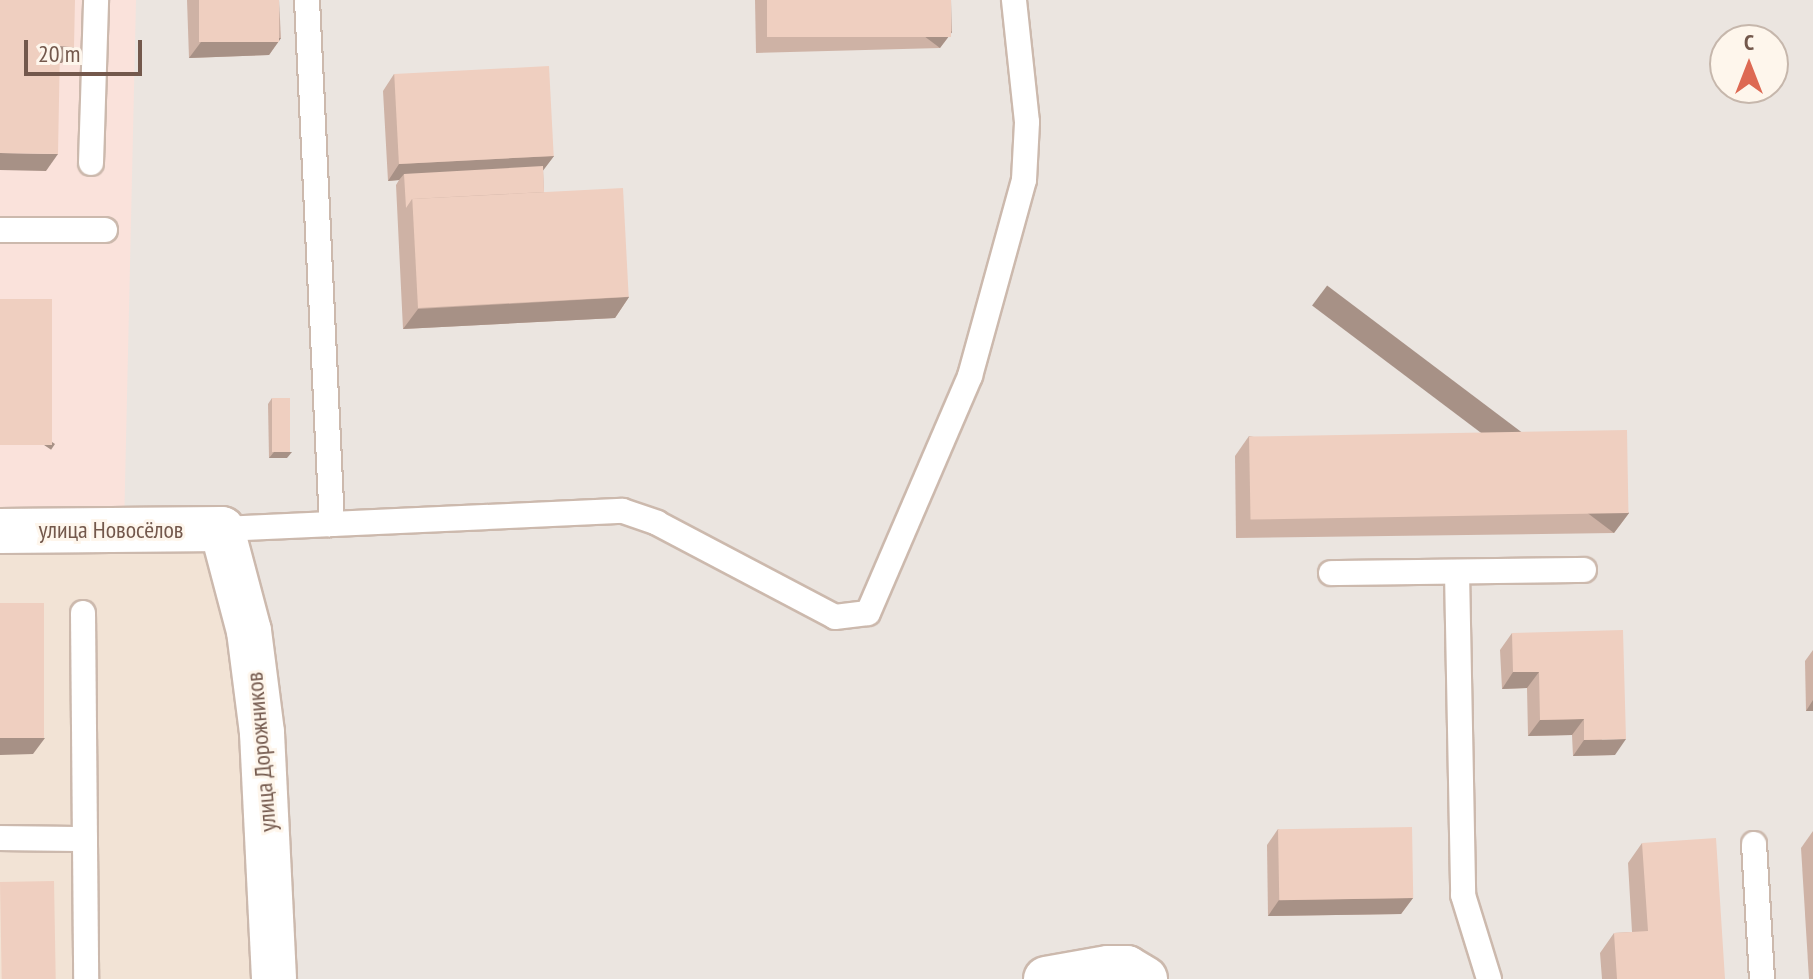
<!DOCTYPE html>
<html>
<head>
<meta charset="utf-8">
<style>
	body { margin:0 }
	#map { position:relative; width:1813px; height:979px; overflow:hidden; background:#fbf2e6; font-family:"PT Sans Narrow",sans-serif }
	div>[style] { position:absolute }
	.residential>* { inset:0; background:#f2e3d5 }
	.commercial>* { inset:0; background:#fae2db; transform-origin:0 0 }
	.industrial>* { inset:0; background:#ebe5e0 }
	.roads { filter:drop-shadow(2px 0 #ccb9ad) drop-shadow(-2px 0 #ccb9ad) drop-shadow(0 2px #ccb9ad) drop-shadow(0 -2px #ccb9ad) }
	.service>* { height:24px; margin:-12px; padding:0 12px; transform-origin:12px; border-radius:12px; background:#fff }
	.minor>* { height:44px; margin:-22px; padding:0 22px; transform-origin:22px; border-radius:22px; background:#fff }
	.wall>* { inset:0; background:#ceb2a5 }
	.shaded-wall>* { inset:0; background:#a79186; transform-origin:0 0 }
	.building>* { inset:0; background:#efcfc0; transform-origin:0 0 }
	span { translate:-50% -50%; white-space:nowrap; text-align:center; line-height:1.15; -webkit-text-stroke:6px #fef6ec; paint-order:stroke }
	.street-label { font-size:24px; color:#73584c }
	.north { position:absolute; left:1709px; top:24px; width:80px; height:80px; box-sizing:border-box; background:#fef6ec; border:2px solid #c6b7ac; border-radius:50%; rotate:0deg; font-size:22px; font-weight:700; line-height:32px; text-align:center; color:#73584c }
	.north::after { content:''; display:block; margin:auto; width:28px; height:36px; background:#dd6953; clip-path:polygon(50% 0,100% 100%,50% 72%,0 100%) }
	.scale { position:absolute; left:24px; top:40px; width:118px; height:36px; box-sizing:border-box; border:4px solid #73584c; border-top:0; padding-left:10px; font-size:24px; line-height:28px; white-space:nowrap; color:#73584c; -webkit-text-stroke:6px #fef6ec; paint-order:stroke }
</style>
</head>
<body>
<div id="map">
	<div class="residential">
		<div style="clip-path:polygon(0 0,148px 0,611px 528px,1373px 979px,0 979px)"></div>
	</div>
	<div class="commercial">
		<div style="left:0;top:0;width:136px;height:531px"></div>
	</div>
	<div class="industrial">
		<div style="clip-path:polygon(evenodd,136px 0,1813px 0,1813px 979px,274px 979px,222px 530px,124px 529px,136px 0,1725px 40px,1773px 40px,1773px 88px,1725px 88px,1725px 40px)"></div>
	</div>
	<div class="roads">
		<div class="service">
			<div style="left:307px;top:0;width:525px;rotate:87.27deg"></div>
			<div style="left:91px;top:163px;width:163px;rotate:-88.2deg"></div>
			<div style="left:0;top:230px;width:105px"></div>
			<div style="left:222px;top:529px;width:401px;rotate:-2.6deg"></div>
			<div style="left:623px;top:511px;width:36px;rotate:19deg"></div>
			<div style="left:657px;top:523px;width:201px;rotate:27.8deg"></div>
			<div style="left:835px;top:617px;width:33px;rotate:-7deg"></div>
			<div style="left:868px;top:613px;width:258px;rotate:-66.7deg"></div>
			<div style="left:970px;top:376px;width:203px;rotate:-74.6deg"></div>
			<div style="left:1024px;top:180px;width:58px;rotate:-87deg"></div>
			<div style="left:1027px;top:122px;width:123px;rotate:-96.1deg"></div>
			<div style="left:1457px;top:572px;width:323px;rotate:88.9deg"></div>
			<div style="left:1463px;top:895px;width:88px;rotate:72.8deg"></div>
			<div style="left:1331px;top:573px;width:253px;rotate:-0.7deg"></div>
			<div style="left:83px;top:613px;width:366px;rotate:89.5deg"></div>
			<div style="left:0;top:838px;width:85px;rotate:0.7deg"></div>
			<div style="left:1754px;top:844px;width:135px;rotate:86.6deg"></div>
		</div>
		<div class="minor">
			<div style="left:0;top:531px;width:222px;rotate:-0.5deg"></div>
			<div style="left:222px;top:529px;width:106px;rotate:75.2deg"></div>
			<div style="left:249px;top:631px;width:103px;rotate:82.7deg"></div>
			<div style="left:262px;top:733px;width:246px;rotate:87.2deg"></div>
			<div style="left:1046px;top:979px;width:63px;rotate:-10.1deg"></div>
			<div style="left:1108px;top:968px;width:19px"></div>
			<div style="left:1127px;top:968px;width:21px;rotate:31deg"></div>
		</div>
	</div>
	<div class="wall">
		<div style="clip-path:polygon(187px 0,279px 0,281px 38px,269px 55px,189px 58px)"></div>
		<div style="clip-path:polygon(755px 0,951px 0,952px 32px,940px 48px,756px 53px)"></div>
		<div style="clip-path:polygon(394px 74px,554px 156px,543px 170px,544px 192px,629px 297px,615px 318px,403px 329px,396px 185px,399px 180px,388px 181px,383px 91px)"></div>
		<div style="clip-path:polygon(272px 398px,287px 458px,269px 458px,268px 404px)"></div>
		<div style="clip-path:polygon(1249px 436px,1629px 513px,1614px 533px,1236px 538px,1235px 456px)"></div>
		<div style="clip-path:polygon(1512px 633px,1615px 755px,1573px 756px,1572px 735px,1528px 736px,1527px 688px,1502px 689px,1500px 650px)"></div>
		<div style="clip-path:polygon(1813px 650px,1813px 711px,1806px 711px,1805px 661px)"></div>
		<div style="clip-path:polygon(1278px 829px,1413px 898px,1401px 914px,1268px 916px,1267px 845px)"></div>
		<div style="clip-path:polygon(1813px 831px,1813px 979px,1809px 979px,1801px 848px)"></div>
		<div style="clip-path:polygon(1642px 843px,1725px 979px,1602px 979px,1600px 953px,1614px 933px,1632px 932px,1628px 863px)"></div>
	</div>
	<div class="shaded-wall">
		<div style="left:952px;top:32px;width:20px;height:184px;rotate:127deg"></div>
		<div style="clip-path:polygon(281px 38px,269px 55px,189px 58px,201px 42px)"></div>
		<div style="clip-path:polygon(60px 46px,74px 47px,62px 63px,49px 63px)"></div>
		<div style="clip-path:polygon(0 153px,58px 154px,46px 171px,0 170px)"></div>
		<div style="clip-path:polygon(554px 156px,542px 172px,404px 174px,399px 180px,388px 181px,399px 164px)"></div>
		<div style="clip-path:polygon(629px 297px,615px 318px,403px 329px,418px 309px)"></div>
		<div style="left:55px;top:444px;width:7px;height:55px;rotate:124deg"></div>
		<div style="clip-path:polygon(274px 452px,292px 452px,287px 458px,269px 458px)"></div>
		<div style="left:1629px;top:513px;width:25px;height:378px;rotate:127deg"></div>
		<div style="clip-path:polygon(1513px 672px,1539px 672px,1527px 688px,1502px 689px)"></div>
		<div style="clip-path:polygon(1813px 700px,1813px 711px,1806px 711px)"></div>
		<div style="clip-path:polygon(1584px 719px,1572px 735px,1528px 736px,1540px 720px)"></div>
		<div style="clip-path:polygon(0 738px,45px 738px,33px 754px,0 755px)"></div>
		<div style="clip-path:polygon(1626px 739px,1615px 755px,1573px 756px,1584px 740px)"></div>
		<div style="clip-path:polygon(1413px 898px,1401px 914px,1268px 916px,1279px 900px)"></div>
	</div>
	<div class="building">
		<div style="clip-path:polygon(0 0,75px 0,74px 47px,60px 46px,58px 154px,0 153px)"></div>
		<div style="left:199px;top:0;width:80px;height:42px"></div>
		<div style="left:767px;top:0;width:184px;height:37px"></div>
		<div style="left:549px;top:66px;width:90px;height:155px;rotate:87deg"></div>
		<div style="clip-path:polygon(543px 166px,544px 192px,412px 199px,406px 208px,404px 174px)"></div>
		<div style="left:623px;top:188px;width:109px;height:211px;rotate:87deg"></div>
		<div style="left:0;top:299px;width:52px;height:146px"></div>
		<div style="left:272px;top:398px;width:18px;height:54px"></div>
		<div style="left:1627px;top:430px;width:83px;height:378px;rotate:89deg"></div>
		<div style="left:0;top:603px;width:44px;height:135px"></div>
		<div style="clip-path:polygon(1623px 630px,1626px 739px,1584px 740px,1584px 719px,1540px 720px,1539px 672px,1513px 672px,1512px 633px)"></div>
		<div style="left:1412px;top:827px;width:71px;height:134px;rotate:89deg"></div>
		<div style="clip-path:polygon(1716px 838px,1725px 979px,1617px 979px,1614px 933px,1648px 931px,1642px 843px)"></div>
		<div style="left:54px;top:881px;width:98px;height:54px;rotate:89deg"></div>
	</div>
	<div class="street-label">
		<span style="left:111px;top:530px">улица Новосёлов</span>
		<span style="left:261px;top:752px;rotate:-95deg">улица Дорожников</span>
	</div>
	<div class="north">С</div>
	<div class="scale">20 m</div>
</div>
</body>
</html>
